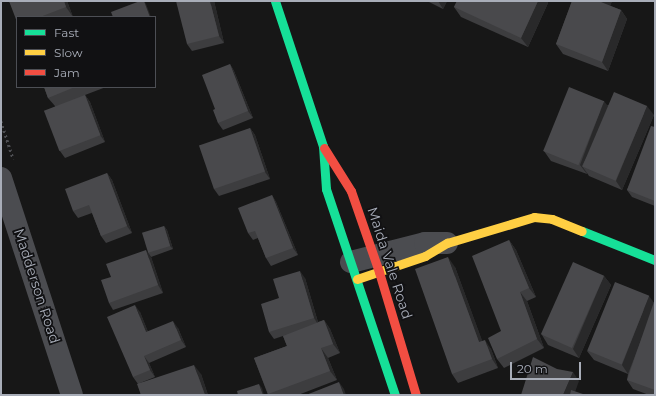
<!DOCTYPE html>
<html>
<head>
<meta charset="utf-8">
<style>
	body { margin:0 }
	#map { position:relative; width:656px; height:396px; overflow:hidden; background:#171717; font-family:Montserrat,sans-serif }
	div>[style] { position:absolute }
	.path>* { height:2.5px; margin-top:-1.25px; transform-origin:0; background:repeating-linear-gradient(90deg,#4d4e52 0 2px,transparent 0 5px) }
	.street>* { height:22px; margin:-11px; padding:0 11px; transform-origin:11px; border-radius:11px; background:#4b4c50 }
	.fast>* { height:9px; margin:-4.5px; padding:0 4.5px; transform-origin:4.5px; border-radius:4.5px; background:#16e098 }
	.slow>* { height:9px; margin:-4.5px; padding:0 4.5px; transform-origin:4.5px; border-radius:4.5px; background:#ffcf43 }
	.jam>* { height:9px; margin:-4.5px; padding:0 4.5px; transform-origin:4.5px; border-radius:4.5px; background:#f24e42 }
	.wall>* { inset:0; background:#3d3d3f }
	.shaded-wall>* { inset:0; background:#29292a }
	.building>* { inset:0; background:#49494c; transform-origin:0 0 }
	span { translate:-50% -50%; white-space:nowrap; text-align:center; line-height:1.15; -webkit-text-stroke:3.5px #111113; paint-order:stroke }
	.street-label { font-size:14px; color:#a8adb8 }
	.frame { position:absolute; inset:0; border:2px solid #a8adb8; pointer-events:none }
	.legend { position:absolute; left:16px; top:16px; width:140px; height:72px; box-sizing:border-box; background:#111113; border:1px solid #4d4f55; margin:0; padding:5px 7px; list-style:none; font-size:12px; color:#a8adb8 }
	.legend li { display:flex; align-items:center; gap:8px; height:20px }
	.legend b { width:20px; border:1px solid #4d4f55 }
	.scale { position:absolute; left:510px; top:362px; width:71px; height:18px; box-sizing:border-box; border:2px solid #a8adb8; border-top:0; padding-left:5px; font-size:12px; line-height:14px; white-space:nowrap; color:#a8adb8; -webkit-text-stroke:3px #111113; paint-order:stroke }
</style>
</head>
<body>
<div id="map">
	<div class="path">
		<div style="left:1px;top:121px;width:40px;rotate:72deg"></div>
	</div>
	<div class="street">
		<div style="left:1px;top:178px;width:228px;rotate:71.9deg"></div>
		<div style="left:351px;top:262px;width:76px;rotate:-14.4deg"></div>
		<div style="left:425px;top:243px;width:22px"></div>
	</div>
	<div class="fast">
		<div style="left:275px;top:1px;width:153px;rotate:71.7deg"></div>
		<div style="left:323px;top:146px;width:43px;rotate:86deg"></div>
		<div style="left:326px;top:189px;width:217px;rotate:71.5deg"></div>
		<div style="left:582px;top:231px;width:79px;rotate:21.7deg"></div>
	</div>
	<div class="slow">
		<div style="left:357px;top:279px;width:72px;rotate:-18.7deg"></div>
		<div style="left:425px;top:256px;width:26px;rotate:-31deg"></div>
		<div style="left:447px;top:243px;width:91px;rotate:-16.6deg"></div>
		<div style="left:534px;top:217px;width:18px;rotate:6deg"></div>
		<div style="left:552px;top:219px;width:32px;rotate:22deg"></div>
	</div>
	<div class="jam">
		<div style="left:324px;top:148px;width:51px;rotate:57.9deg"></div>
		<div style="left:351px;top:191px;width:86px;rotate:70.9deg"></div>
		<div style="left:379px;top:272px;width:128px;rotate:73.3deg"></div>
	</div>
	<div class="wall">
		<div style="clip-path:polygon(9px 1px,67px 1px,73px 17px,17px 17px)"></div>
		<div style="clip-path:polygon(214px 1px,224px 43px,192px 51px,187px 44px)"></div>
		<div style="clip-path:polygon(427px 1px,447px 1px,443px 9px)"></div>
		<div style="clip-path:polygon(457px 1px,547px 1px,548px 3px,528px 47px,461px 17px,454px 7px)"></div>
		<div style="clip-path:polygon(572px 1px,612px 1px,610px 6px,621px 10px,627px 19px,608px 71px,563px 54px,556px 44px)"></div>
		<div style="clip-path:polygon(230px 64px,234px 71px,253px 118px,223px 130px,218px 123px,215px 109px)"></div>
		<div style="clip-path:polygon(44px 87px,106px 87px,85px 95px,90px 102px,105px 142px,65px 158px,60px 151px,55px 106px,48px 98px)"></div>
		<div style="clip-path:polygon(608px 105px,654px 115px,622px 190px,589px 176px,587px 173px,587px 174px,551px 161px,544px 151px)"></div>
		<div style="clip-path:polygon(655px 127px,655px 206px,632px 197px,627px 190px)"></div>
		<div style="clip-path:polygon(250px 128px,255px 135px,270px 179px,219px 196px,214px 189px)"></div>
		<div style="clip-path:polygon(107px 173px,112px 180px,132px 233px,106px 243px,101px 236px,92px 213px,78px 218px,73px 211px)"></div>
		<div style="clip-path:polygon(272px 195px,276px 202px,298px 255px,271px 266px,266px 258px,258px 238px,253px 240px,248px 233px)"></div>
		<div style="clip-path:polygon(164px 226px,167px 230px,173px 249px,151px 257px,148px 253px)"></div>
		<div style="clip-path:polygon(509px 240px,516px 250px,536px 297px,527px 301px,544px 348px,504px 368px,497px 359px,501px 331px)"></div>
		<div style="clip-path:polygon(151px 257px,163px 293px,113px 310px,109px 303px,111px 277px)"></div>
		<div style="clip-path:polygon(455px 267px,482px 341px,491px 349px,498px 368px,458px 383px,452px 374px)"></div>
		<div style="clip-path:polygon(604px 276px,611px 285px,579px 358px,548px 345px,542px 335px)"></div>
		<div style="clip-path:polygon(305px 278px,318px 322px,324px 320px,330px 329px,340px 353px,328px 358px,337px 380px,298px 395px,268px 395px,254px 358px,287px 346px,283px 336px,274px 339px,269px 332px,279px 298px)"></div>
		<div style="clip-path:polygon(655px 299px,655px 395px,649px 395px,633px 389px,627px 380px,628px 374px,594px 360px,587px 351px,654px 302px)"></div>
		<div style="clip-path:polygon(140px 312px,148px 332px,178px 328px,186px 347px,149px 363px,155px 377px,140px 383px,201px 374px,208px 395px,141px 395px,138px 384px,133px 377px)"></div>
	</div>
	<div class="shaded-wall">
		<div style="clip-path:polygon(64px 1px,67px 1px,73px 17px,66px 7px)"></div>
		<div style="clip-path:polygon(144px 1px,146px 4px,151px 17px,150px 17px)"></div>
		<div style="clip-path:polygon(210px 1px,214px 1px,224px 43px,219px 36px)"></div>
		<div style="clip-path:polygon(438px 1px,447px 1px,443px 9px)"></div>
		<div style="clip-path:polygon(538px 1px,547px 1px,548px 3px,528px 47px,521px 38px)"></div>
		<div style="clip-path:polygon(601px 1px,612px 1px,608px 12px,601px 2px)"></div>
		<div style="clip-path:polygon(621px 10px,627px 19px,608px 71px,602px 62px)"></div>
		<div style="clip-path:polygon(230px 64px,234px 71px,253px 118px,248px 111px)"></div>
		<div style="clip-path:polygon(85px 95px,90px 102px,105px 142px,100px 135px)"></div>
		<div style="clip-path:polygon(604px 101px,611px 110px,582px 166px,587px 173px,587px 174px,580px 165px)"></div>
		<div style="clip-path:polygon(647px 106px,654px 115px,622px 190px,616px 181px)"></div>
		<div style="clip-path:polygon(250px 128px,255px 135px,270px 179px,265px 172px)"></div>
		<div style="clip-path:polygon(107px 173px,112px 180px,132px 233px,127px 226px)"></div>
		<div style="clip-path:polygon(272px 195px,276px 202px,298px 255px,293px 248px)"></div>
		<div style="clip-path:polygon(164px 226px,167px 230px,173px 249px,170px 246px)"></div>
		<div style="clip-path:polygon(509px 240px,516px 250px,536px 297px,529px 288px)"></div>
		<div style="clip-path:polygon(146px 250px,151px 257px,163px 293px,158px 285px)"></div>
		<div style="clip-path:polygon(448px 257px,455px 267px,486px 351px,479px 342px)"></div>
		<div style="clip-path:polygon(300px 271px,305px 278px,319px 326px,314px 318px)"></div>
		<div style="clip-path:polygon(604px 276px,611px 285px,579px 358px,573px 349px)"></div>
		<div style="clip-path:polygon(520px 292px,527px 301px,544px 348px,537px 339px)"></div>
		<div style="clip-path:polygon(649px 296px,655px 304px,628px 374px,622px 365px)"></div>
		<div style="clip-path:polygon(135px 305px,140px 312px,151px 339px,146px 332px)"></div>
		<div style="clip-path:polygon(324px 320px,330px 329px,340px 353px,333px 344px)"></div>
		<div style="clip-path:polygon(173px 321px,178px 328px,186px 347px,181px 340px)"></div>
		<div style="clip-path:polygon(485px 340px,491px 349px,498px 368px,492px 359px)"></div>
		<div style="clip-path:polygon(321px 348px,328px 358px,337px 380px,330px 371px)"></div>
		<div style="clip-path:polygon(144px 356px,149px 363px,155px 377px,150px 370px)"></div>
		<div style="clip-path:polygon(194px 365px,201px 374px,208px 395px,205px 395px)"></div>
		<div style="clip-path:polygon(573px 372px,579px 381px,574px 395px,563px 395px)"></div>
		<div style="clip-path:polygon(339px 382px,344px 389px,346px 395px,344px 395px)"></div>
		<div style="clip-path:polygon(259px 384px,262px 388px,264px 395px,263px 395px)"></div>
	</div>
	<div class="building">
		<div style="clip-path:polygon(9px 1px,64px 1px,66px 7px,40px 17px,17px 17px,17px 22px)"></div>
		<div style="clip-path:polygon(140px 1px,144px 1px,150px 17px,113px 17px,111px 12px)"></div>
		<div style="clip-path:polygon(176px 1px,210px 1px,219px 36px,187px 44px)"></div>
		<div style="clip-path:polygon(457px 1px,538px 1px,521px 38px,454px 7px)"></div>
		<div style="clip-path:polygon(572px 1px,601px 1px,601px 2px,621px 10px,602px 62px,556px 44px)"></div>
		<div style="clip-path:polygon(230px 64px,248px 111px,218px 123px,213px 110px,215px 109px,202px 75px)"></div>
		<div style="clip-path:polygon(44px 87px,75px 87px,48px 98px)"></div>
		<div style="left:569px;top:87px;width:38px;height:69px;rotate:22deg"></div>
		<div style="left:614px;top:92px;width:36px;height:81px;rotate:23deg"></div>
		<div style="left:85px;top:95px;width:43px;height:44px;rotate:69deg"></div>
		<div style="clip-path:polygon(651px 126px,655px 127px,655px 201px,627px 190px)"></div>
		<div style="left:250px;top:128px;width:46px;height:54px;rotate:71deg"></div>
		<div style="clip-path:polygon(107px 173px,127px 226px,101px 236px,89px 205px,73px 211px,65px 189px)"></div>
		<div style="clip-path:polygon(272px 195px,293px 248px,266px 258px,255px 231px,248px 233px,238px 208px)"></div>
		<div style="left:164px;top:226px;width:21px;height:23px;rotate:73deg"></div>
		<div style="clip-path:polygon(509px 240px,529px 288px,520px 292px,537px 339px,497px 359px,488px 338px,501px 331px,472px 256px)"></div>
		<div style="clip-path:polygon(146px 250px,158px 285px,109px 303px,101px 280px,111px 277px,106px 264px)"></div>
		<div style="clip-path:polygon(448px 257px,479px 342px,485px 340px,492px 359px,452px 374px,415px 269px)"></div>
		<div style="left:573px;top:262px;width:34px;height:79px;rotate:24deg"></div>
		<div style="clip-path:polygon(300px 271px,314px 318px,269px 332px,261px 304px,279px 298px,273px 279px)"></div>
		<div style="left:615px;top:282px;width:37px;height:74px;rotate:22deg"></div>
		<div style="clip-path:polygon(655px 299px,655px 390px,627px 380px)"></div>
		<div style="clip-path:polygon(135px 305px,146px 332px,173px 321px,181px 340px,144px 356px,150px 370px,133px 377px,107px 317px)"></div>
		<div style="clip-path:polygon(324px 320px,333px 344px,321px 348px,330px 371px,268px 394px,254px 358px,287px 346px,283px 336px)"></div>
		<div style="clip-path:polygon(533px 357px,557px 369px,573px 372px,563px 395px,521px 395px)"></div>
		<div style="clip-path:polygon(194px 365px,205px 395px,141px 395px,137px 384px)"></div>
		<div style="clip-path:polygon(339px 382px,344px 395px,306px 395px)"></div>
		<div style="clip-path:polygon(259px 384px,263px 395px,238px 395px,237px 391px)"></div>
		<div style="clip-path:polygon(571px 390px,586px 395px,570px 395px)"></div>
	</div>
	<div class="street-label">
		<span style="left:390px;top:263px;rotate:72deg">Maida Vale Road</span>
		<span style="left:37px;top:286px;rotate:72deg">Madderson Road</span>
	</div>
	<div class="frame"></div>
	<ul class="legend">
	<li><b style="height:5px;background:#16e098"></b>Fast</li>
	<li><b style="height:5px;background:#ffcf43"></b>Slow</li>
	<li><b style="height:5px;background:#f24e42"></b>Jam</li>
	</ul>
	<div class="scale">20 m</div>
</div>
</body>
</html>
